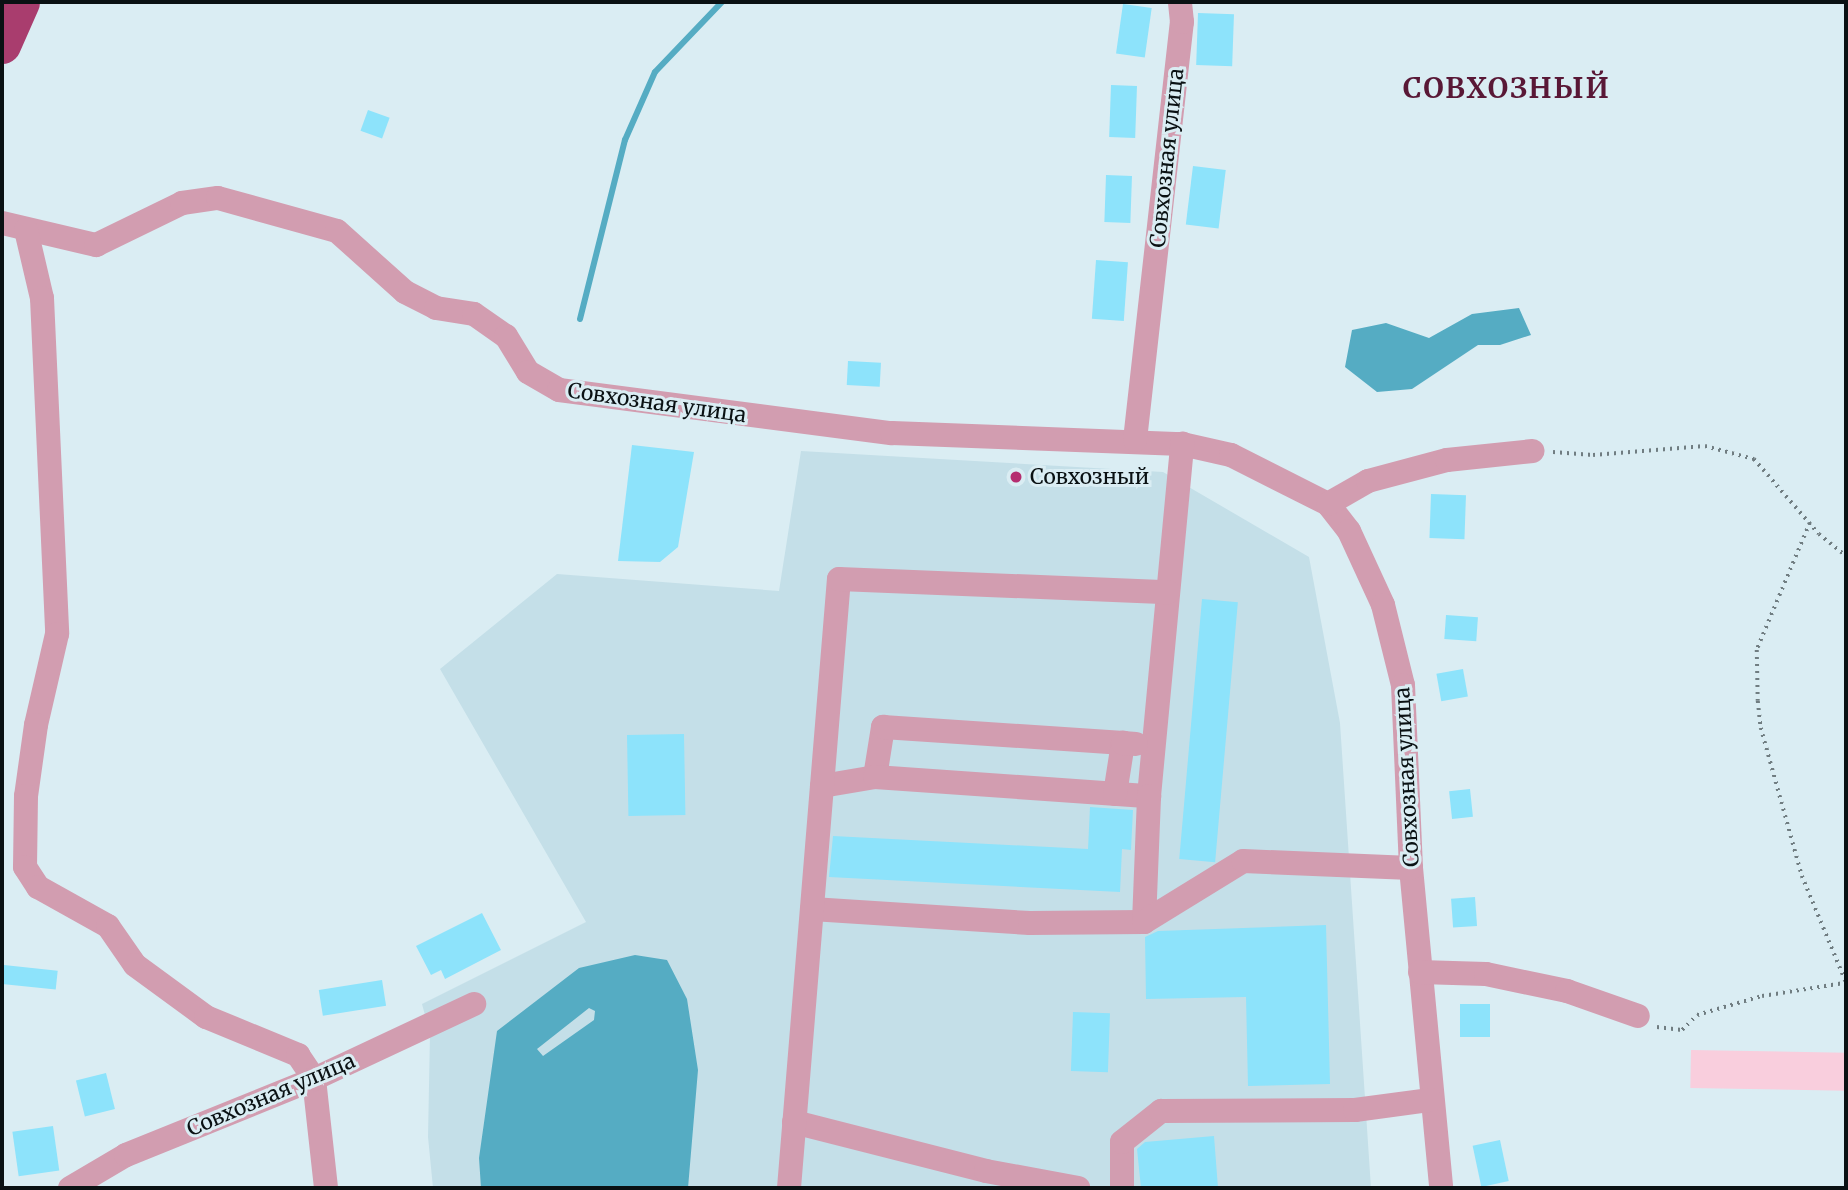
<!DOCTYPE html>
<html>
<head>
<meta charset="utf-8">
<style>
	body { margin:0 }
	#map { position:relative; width:1848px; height:1190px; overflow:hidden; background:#daedf3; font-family:Merriweather,serif }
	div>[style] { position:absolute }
	.built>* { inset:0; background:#c4dfe8 }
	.green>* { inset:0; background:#f9cedd; transform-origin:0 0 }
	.water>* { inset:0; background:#55acc3 }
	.stream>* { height:6px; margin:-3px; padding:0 3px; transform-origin:3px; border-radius:3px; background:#55acc3 }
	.building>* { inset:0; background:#8de3fb; transform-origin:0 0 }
	.path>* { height:3.5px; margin-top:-1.75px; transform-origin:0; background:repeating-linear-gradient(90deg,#707d81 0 2px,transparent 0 7px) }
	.minor>* { height:24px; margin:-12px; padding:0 12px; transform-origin:12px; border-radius:12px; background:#d29db0 }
	.highway>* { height:37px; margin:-18.5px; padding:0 18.5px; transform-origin:18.5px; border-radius:18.5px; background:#a93d6e }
	.dots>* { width:19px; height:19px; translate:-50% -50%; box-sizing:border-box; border:4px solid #daedf3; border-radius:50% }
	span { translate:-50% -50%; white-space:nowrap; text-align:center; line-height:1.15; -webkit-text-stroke:6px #daedf3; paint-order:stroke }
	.street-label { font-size:21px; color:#0a1113 }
	.poi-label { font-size:21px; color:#0a1113 }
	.left { translate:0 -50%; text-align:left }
	.district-label { font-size:28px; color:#591836; font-weight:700; letter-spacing:2px }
	.frame { position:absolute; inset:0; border:4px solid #0a1113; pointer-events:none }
</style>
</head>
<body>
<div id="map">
	<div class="built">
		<div style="clip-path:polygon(801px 451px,1163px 472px,1309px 557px,1340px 723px,1371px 1188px,433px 1188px,428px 1137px,430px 1034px,422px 1004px,586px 922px,440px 669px,557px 574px,779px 591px)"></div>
	</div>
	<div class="green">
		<div style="left:1691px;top:1050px;width:155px;height:38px;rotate:1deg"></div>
	</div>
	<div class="water">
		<div style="clip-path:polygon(1519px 308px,1531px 335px,1500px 345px,1478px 345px,1412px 389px,1377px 392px,1345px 367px,1352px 330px,1386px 323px,1429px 338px,1472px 314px)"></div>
		<div style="clip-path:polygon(evenodd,635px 955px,667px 960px,687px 999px,698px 1070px,688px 1188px,481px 1188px,479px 1158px,497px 1031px,579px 968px,635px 955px,589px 1008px,595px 1011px,594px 1020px,543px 1056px,537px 1049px,589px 1008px)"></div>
	</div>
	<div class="stream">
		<div style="left:580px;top:319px;width:185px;rotate:-75.9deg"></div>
		<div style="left:625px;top:140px;width:74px;rotate:-66.2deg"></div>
		<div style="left:655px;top:72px;width:97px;rotate:-46.3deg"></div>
	</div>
	<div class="building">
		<div style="left:1123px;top:4px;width:29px;height:50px;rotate:8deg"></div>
		<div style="left:1198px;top:13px;width:36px;height:52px;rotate:2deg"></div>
		<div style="left:1111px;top:85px;width:26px;height:52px;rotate:2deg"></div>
		<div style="left:368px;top:110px;width:23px;height:22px;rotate:20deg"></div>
		<div style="left:1193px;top:166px;width:33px;height:59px;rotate:7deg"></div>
		<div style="left:1106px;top:175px;width:26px;height:47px;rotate:2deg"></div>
		<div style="left:1096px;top:260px;width:32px;height:59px;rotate:4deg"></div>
		<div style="left:848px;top:361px;width:33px;height:24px;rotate:3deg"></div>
		<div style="clip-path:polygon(632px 445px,694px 452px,678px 547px,660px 562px,618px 561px)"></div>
		<div style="left:1431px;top:494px;width:35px;height:44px;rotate:2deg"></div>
		<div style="left:1202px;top:599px;width:36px;height:261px;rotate:5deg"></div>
		<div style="left:1446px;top:615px;width:32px;height:24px;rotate:4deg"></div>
		<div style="left:1463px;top:669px;width:28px;height:27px;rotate:80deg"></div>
		<div style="left:684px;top:734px;width:81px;height:57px;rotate:89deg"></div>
		<div style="left:1470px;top:789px;width:28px;height:21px;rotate:84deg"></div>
		<div style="clip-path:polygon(1090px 807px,1133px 810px,1131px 850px,1122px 849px,1120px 892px,829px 877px,833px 836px,1088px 849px)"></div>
		<div style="left:1475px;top:897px;width:29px;height:24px;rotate:86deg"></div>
		<div style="clip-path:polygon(482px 913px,501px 950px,445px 979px,441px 970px,431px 975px,416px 946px)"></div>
		<div style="clip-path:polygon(1326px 925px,1330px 1084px,1248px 1086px,1246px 997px,1146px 999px,1145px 937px,1158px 931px)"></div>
		<div style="left:4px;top:965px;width:54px;height:19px;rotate:6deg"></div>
		<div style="left:382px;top:980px;width:26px;height:64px;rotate:81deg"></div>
		<div style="left:1460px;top:1004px;width:30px;height:33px"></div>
		<div style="left:1073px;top:1012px;width:37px;height:59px;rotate:2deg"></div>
		<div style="left:106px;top:1073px;width:37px;height:31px;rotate:76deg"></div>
		<div style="left:53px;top:1126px;width:45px;height:41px;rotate:82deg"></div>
		<div style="clip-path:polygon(1214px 1136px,1218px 1188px,1141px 1188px,1137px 1149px,1145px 1142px)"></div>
		<div style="left:1500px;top:1140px;width:42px;height:28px;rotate:78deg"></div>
	</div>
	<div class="path">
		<div style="left:1553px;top:452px;width:40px;rotate:4.3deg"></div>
		<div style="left:1593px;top:455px;width:112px;rotate:-4.6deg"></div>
		<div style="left:1705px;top:446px;width:51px;rotate:14.9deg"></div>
		<div style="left:1754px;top:459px;width:99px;rotate:49.1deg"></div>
		<div style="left:1819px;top:534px;width:35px;rotate:39deg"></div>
		<div style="left:1810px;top:523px;width:138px;rotate:112.7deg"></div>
		<div style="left:1757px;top:650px;width:51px;rotate:88.9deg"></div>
		<div style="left:1758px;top:701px;width:27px;rotate:84deg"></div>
		<div style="left:1761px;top:728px;width:154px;rotate:74.5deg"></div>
		<div style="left:1802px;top:876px;width:115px;rotate:67.5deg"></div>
		<div style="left:1657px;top:1027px;width:25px;rotate:7deg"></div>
		<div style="left:1682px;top:1030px;width:21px;rotate:-45deg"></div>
		<div style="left:1697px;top:1015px;width:68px;rotate:-16.3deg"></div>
		<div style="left:1762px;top:996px;width:83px;rotate:-9deg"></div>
	</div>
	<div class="minor">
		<div style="left:2px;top:223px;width:97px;rotate:13.2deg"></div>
		<div style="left:96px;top:245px;width:96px;rotate:-26deg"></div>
		<div style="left:182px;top:203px;width:36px;rotate:-8deg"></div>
		<div style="left:218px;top:198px;width:123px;rotate:15.5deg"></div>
		<div style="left:337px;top:231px;width:91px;rotate:41.9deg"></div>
		<div style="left:405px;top:292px;width:35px;rotate:27deg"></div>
		<div style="left:436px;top:308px;width:38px;rotate:9deg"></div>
		<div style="left:474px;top:314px;width:39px;rotate:35deg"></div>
		<div style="left:506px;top:336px;width:42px;rotate:58.6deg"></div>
		<div style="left:528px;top:372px;width:36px;rotate:30deg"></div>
		<div style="left:559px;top:390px;width:336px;rotate:7.4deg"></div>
		<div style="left:892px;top:433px;width:290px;rotate:2.2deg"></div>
		<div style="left:1182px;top:444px;width:50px;rotate:12.7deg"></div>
		<div style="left:1231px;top:455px;width:109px;rotate:26.8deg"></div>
		<div style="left:1328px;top:504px;width:34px;rotate:52deg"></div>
		<div style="left:1349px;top:531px;width:81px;rotate:65.3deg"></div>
		<div style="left:1383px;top:605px;width:82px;rotate:76deg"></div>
		<div style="left:1403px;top:685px;width:183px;rotate:87.5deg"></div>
		<div style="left:1411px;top:868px;width:321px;rotate:84.6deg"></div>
		<div style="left:26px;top:230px;width:70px;rotate:76.8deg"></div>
		<div style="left:42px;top:298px;width:336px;rotate:87.4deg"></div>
		<div style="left:57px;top:634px;width:93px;rotate:103deg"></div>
		<div style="left:36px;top:725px;width:72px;rotate:98deg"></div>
		<div style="left:26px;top:796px;width:71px;rotate:90.8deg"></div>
		<div style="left:25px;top:867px;width:24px;rotate:57deg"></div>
		<div style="left:38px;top:887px;width:80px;rotate:29.1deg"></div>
		<div style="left:108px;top:926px;width:47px;rotate:55.3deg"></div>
		<div style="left:135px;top:965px;width:88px;rotate:36.2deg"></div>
		<div style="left:206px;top:1017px;width:100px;rotate:22.4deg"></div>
		<div style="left:298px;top:1055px;width:29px;rotate:56deg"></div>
		<div style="left:314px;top:1079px;width:110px;rotate:83.7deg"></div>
		<div style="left:1135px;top:440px;width:421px;rotate:-83.6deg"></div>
		<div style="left:1182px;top:22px;width:20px;rotate:-96deg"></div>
		<div style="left:1328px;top:504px;width:46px;rotate:-29.9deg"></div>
		<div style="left:1368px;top:481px;width:82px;rotate:-14.9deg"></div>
		<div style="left:1447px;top:460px;width:86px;rotate:-6deg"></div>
		<div style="left:875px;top:777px;width:51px;rotate:-80.9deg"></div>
		<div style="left:883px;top:727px;width:241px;rotate:3.8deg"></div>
		<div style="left:822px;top:786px;width:54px;rotate:-9.6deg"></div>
		<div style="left:875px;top:777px;width:275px;rotate:4deg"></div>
		<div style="left:1149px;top:796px;width:354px;rotate:-84.6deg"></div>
		<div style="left:1115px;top:794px;width:52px;rotate:-81.1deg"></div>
		<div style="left:1123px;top:743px;width:13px;rotate:4deg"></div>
		<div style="left:812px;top:909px;width:218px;rotate:3.7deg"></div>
		<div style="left:1030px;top:923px;width:114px;rotate:-0.5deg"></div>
		<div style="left:1144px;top:922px;width:126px;rotate:-87.7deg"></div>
		<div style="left:1144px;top:922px;width:116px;rotate:-31.6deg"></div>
		<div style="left:1243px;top:861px;width:168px;rotate:2.4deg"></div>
		<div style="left:1420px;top:972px;width:66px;rotate:1.7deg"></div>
		<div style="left:1486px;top:974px;width:83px;rotate:11.9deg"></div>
		<div style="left:1567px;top:991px;width:75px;rotate:19.4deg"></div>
		<div style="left:794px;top:1122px;width:198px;rotate:14.3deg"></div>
		<div style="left:986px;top:1171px;width:94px;rotate:10.5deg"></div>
		<div style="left:70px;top:1188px;width:65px;rotate:-30.5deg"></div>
		<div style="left:126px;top:1155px;width:203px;rotate:-22deg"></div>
		<div style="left:314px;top:1079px;width:177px;rotate:-25.1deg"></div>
		<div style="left:789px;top:1188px;width:611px;rotate:-85.31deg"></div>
		<div style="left:839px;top:579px;width:329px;rotate:2.3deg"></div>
		<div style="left:1122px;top:1188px;width:46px;rotate:-90deg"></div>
		<div style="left:1122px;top:1142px;width:50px;rotate:-38.5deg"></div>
		<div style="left:1161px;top:1111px;width:194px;rotate:-0.3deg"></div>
		<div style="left:1355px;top:1110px;width:76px;rotate:-7.6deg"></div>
	</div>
	<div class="highway">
		<div style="left:2px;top:45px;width:47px;rotate:-66.2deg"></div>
	</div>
	<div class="dots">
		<div style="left:1016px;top:477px;background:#b52e70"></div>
	</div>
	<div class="street-label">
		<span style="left:1167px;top:158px;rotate:-84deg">Совхозная улица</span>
		<span style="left:657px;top:403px;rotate:8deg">Совхозная улица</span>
		<span style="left:1407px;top:777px;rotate:-93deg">Совхозная улица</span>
		<span style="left:271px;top:1095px;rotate:-23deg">Совхозная улица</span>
	</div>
	<div class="poi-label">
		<span class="left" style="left:1030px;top:477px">Совхозный</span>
	</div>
	<div class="district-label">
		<span style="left:1507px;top:88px">СОВХОЗНЫЙ</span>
	</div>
	<div class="frame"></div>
</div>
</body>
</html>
